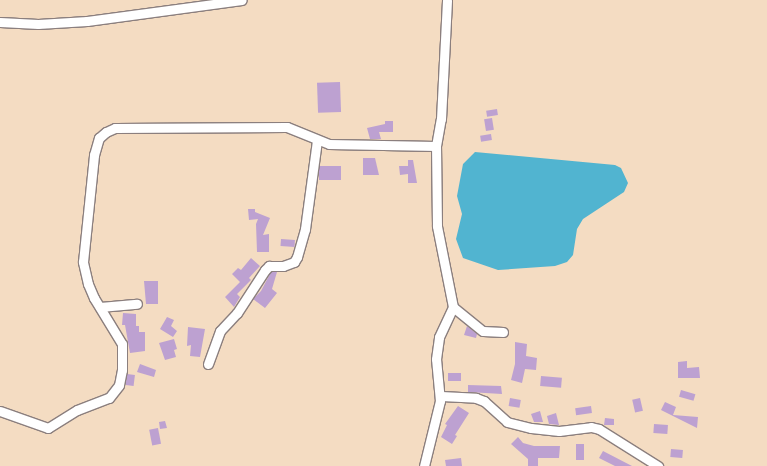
<!DOCTYPE html>
<html>
<head>
<meta charset="utf-8">
<style>
	body { margin:0 }
	#map { position:relative; width:767px; height:466px; overflow:hidden; background:#f4dcc2; font-family:"Balsamiq Sans",sans-serif }
	div>[style] { position:absolute }
	.water>* { inset:0; background:#51b4d0 }
	.building>* { inset:0; background:#bda1d1; transform-origin:0 0 }
	.roads { filter:drop-shadow(1px 0 #8b7f7e) drop-shadow(-1px 0 #8b7f7e) drop-shadow(0 1px #8b7f7e) drop-shadow(0 -1px #8b7f7e) }
	.street>* { height:9px; margin:-4.5px; padding:0 4.5px; transform-origin:4.5px; border-radius:4.5px; background:#fff }
	span { translate:-50% -50%; white-space:nowrap; text-align:center; line-height:1.15; -webkit-text-stroke:4px #f6f6f2; paint-order:stroke }
</style>
</head>
<body>
<div id="map">
	<div class="water">
		<div style="clip-path:polygon(475px 152px,615px 165px,621px 168px,628px 183px,624px 192px,583px 219px,577px 229px,573px 255px,567px 262px,555px 266px,498px 270px,463px 258px,456px 239px,462px 214px,457px 196px,463px 164px)"></div>
	</div>
	<div class="building">
		<div style="left:340px;top:82px;width:30px;height:23px;rotate:88deg"></div>
		<div style="left:497px;top:109px;width:6px;height:11px;rotate:81deg"></div>
		<div style="left:492px;top:118px;width:12px;height:8px;rotate:81deg"></div>
		<div style="clip-path:polygon(385px 121px,393px 121px,393px 132px,379px 132px,381px 139px,370px 139px,367px 128px,385px 124px)"></div>
		<div style="left:491px;top:134px;width:6px;height:11px;rotate:81deg"></div>
		<div style="clip-path:polygon(363px 158px,375px 158px,379px 175px,363px 175px)"></div>
		<div style="clip-path:polygon(408px 160px,413px 160px,417px 183px,408px 183px,408px 174px,400px 175px,399px 166px,408px 166px)"></div>
		<div style="left:341px;top:166px;width:14px;height:22px;rotate:90deg"></div>
		<div style="clip-path:polygon(248px 209px,255px 209px,255px 212px,270px 218px,263px 235px,269px 234px,269px 252px,257px 252px,256px 224px,258px 219px,249px 220px)"></div>
		<div style="left:281px;top:239px;width:14px;height:7px;rotate:4deg"></div>
		<div style="clip-path:polygon(251px 258px,260px 266px,249px 278px,251px 280px,237px 294px,240px 297px,234px 307px,225px 297px,240px 282px,232px 274px,238px 268px,241px 270px)"></div>
		<div style="clip-path:polygon(271px 272px,277px 272px,272px 289px,277px 293px,265px 308px,253px 299px,261px 291px)"></div>
		<div style="clip-path:polygon(144px 281px,158px 281px,158px 304px,146px 304px)"></div>
		<div style="clip-path:polygon(123px 313px,136px 314px,136px 326px,139px 326px,139px 332px,145px 332px,145px 351px,130px 353px,125px 325px,122px 325px)"></div>
		<div style="clip-path:polygon(167px 317px,174px 320px,171px 326px,177px 331px,173px 337px,160px 329px)"></div>
		<div style="clip-path:polygon(467px 326px,477px 334px,476px 338px,464px 335px)"></div>
		<div style="clip-path:polygon(188px 327px,205px 329px,200px 357px,190px 356px,191px 345px,187px 346px)"></div>
		<div style="clip-path:polygon(174px 339px,177px 349px,174px 350px,176px 357px,165px 360px,159px 343px)"></div>
		<div style="clip-path:polygon(515px 342px,527px 344px,526px 356px,537px 358px,536px 370px,525px 369px,522px 383px,511px 380px,515px 364px)"></div>
		<div style="clip-path:polygon(687px 361px,687px 368px,699px 367px,700px 378px,678px 378px,678px 362px)"></div>
		<div style="clip-path:polygon(140px 364px,156px 370px,154px 377px,137px 372px)"></div>
		<div style="left:461px;top:373px;width:8px;height:13px;rotate:90deg"></div>
		<div style="left:127px;top:374px;width:8px;height:11px;rotate:7deg"></div>
		<div style="left:541px;top:376px;width:21px;height:10px;rotate:5deg"></div>
		<div style="clip-path:polygon(468px 385px,501px 386px,502px 394px,468px 392px)"></div>
		<div style="left:681px;top:390px;width:15px;height:7px;rotate:16deg"></div>
		<div style="left:510px;top:398px;width:11px;height:8px;rotate:10deg"></div>
		<div style="left:640px;top:398px;width:13px;height:8px;rotate:77deg"></div>
		<div style="clip-path:polygon(665px 402px,676px 407px,673px 415px,698px 417px,697px 428px,661px 410px)"></div>
		<div style="clip-path:polygon(458px 406px,469px 413px,455px 435px,457px 436px,452px 444px,441px 437px,447px 425px,445px 424px)"></div>
		<div style="left:591px;top:406px;width:7px;height:16px;rotate:82deg"></div>
		<div style="clip-path:polygon(540px 411px,543px 422px,534px 422px,531px 414px)"></div>
		<div style="clip-path:polygon(556px 413px,559px 425px,549px 424px,547px 416px)"></div>
		<div style="clip-path:polygon(605px 418px,614px 419px,614px 425px,604px 425px)"></div>
		<div style="clip-path:polygon(165px 421px,167px 428px,160px 429px,159px 422px)"></div>
		<div style="left:654px;top:424px;width:14px;height:9px;rotate:4deg"></div>
		<div style="left:158px;top:428px;width:16px;height:9px;rotate:79deg"></div>
		<div style="clip-path:polygon(518px 437px,523px 443px,534px 446px,560px 446px,559px 458px,538px 458px,538px 466px,528px 466px,528px 459px,511px 444px)"></div>
		<div style="left:576px;top:444px;width:8px;height:16px"></div>
		<div style="left:671px;top:449px;width:12px;height:8px;rotate:5deg"></div>
		<div style="clip-path:polygon(603px 451px,632px 466px,615px 466px,599px 458px)"></div>
		<div style="clip-path:polygon(461px 458px,462px 466px,446px 466px,445px 460px)"></div>
	</div>
	<div class="roads">
		<div class="street">
			<div style="left:0;top:22px;width:38px;rotate:3deg"></div>
			<div style="left:38px;top:24px;width:49px;rotate:-3.5deg"></div>
			<div style="left:87px;top:21px;width:156px;rotate:-7.7deg"></div>
			<div style="left:100px;top:307px;width:37px;rotate:-5deg"></div>
			<div style="left:453px;top:307px;width:38px;rotate:39deg"></div>
			<div style="left:483px;top:331px;width:20px;rotate:3deg"></div>
			<div style="left:208px;top:364px;width:35px;rotate:-70deg"></div>
			<div style="left:220px;top:331px;width:25px;rotate:-47deg"></div>
			<div style="left:237px;top:313px;width:51px;rotate:-56.9deg"></div>
			<div style="left:265px;top:270px;width:6px;rotate:-45deg"></div>
			<div style="left:269px;top:266px;width:14px"></div>
			<div style="left:283px;top:266px;width:12px;rotate:-20deg"></div>
			<div style="left:294px;top:262px;width:6px;rotate:-59deg"></div>
			<div style="left:297px;top:257px;width:29px;rotate:-74deg"></div>
			<div style="left:305px;top:229px;width:90px;rotate:-82.3deg"></div>
			<div style="left:441px;top:396px;width:35px;rotate:3deg"></div>
			<div style="left:476px;top:398px;width:9px;rotate:21deg"></div>
			<div style="left:484px;top:401px;width:31px;rotate:42deg"></div>
			<div style="left:507px;top:422px;width:25px;rotate:14deg"></div>
			<div style="left:531px;top:428px;width:28px;rotate:6deg"></div>
			<div style="left:559px;top:431px;width:32px;rotate:-7deg"></div>
			<div style="left:591px;top:427px;width:8px;rotate:14deg"></div>
			<div style="left:599px;top:429px;width:70px;rotate:32.1deg"></div>
			<div style="left:0;top:411px;width:51px;rotate:19.5deg"></div>
			<div style="left:48px;top:428px;width:34px;rotate:-32deg"></div>
			<div style="left:77px;top:410px;width:34px;rotate:-21deg"></div>
			<div style="left:109px;top:398px;width:16px;rotate:-52deg"></div>
			<div style="left:119px;top:385px;width:15px;rotate:-79deg"></div>
			<div style="left:122px;top:370px;width:26px;rotate:-90deg"></div>
			<div style="left:122px;top:344px;width:54px;rotate:-121.3deg"></div>
			<div style="left:94px;top:298px;width:15px;rotate:-113deg"></div>
			<div style="left:88px;top:284px;width:23px;rotate:-103deg"></div>
			<div style="left:83px;top:262px;width:108px;rotate:-84.1deg"></div>
			<div style="left:94px;top:155px;width:18px;rotate:-74deg"></div>
			<div style="left:99px;top:138px;width:9px;rotate:-41deg"></div>
			<div style="left:106px;top:132px;width:10px;rotate:-24deg"></div>
			<div style="left:115px;top:128px;width:172px;rotate:-0.3deg"></div>
			<div style="left:287px;top:127px;width:45px;rotate:22deg"></div>
			<div style="left:329px;top:144px;width:107px;rotate:1.1deg"></div>
			<div style="left:424px;top:466px;width:67px;rotate:-76.2deg"></div>
			<div style="left:440px;top:401px;width:42px;rotate:-95.4deg"></div>
			<div style="left:436px;top:359px;width:22px;rotate:-82deg"></div>
			<div style="left:439px;top:337px;width:33px;rotate:-65deg"></div>
			<div style="left:453px;top:307px;width:83px;rotate:-101.2deg"></div>
			<div style="left:437px;top:226px;width:80px;rotate:-90.7deg"></div>
			<div style="left:436px;top:146px;width:27px;rotate:-80deg"></div>
			<div style="left:441px;top:119px;width:119px;rotate:-87.1deg"></div>
		</div>
	</div>
</div>
</body>
</html>
